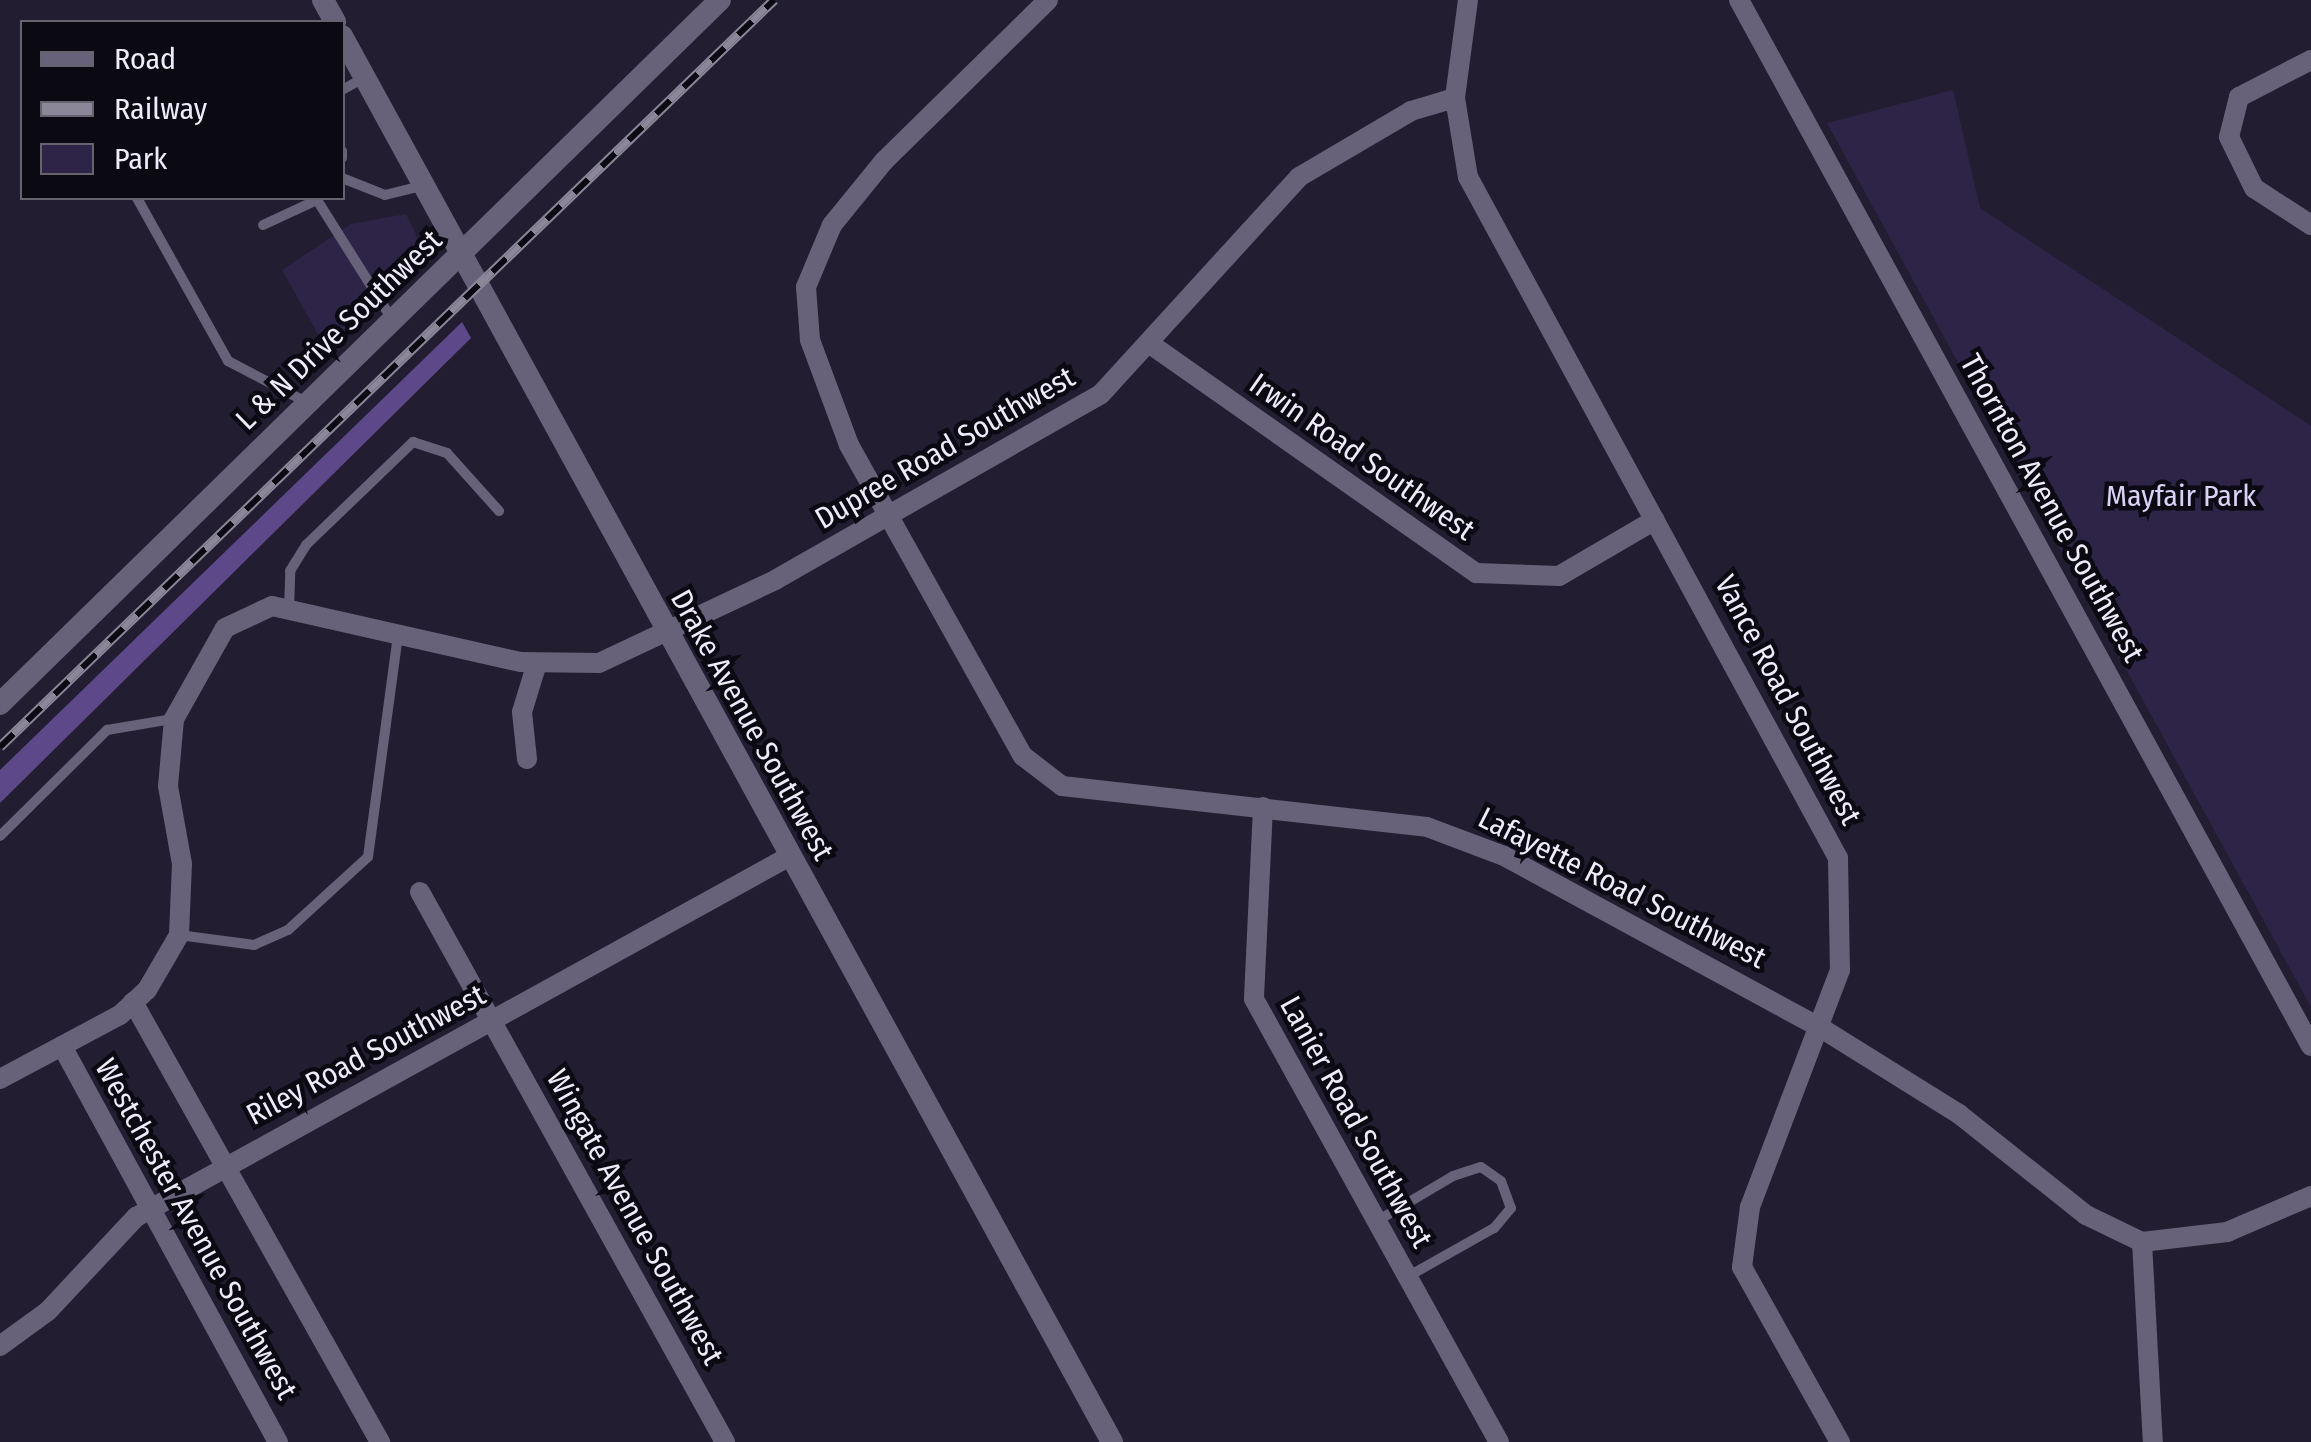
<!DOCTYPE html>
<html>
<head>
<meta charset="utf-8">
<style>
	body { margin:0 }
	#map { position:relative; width:2311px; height:1442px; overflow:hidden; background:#231d31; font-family:"Fira Sans Condensed",sans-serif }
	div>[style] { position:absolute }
	.green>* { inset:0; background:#2e2447 }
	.forest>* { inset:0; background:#5d4989 }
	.service>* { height:10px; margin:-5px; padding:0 5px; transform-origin:5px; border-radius:5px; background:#676179 }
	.minor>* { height:20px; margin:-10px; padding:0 10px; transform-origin:10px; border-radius:10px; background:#676179 }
	.tertiary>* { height:22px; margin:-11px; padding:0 11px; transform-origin:11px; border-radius:11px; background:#676179 }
	.rail>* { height:10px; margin-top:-5px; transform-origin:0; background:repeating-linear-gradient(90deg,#0b0912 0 19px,#8c8798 0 38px); box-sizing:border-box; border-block:2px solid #8c8798 }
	span { translate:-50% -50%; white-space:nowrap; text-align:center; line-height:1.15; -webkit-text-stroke:9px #0b0912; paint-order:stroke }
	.street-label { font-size:30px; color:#efebfa }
	.park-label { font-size:30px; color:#dad1f7 }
	.legend { position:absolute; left:20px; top:20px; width:325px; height:180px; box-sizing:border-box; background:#0b0912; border:2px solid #66636f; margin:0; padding:12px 18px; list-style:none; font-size:30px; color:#efebfa }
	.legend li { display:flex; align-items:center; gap:20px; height:50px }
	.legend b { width:50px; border:2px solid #66636f }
</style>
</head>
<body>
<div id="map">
	<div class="green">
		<div style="clip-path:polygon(1953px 90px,1980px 208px,2311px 426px,2311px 1007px,1827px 123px)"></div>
		<div style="clip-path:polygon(406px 214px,427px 257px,329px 354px,282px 270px,351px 224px)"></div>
	</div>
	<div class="forest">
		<div style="clip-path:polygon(462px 322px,471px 338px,0 803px,0 770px)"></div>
	</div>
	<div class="service">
		<div style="left:342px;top:90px;width:25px;rotate:-29deg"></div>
		<div style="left:342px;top:151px;width:7px;rotate:90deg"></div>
		<div style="left:342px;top:178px;width:46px;rotate:21.6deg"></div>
		<div style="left:385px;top:195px;width:38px;rotate:-14deg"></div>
		<div style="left:137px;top:198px;width:187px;rotate:60.8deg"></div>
		<div style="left:228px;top:361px;width:88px;rotate:27.7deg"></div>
		<div style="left:263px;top:225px;width:60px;rotate:-24.8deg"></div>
		<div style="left:317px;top:200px;width:141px;rotate:57.8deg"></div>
		<div style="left:289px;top:609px;width:38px;rotate:-88deg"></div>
		<div style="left:290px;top:571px;width:31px;rotate:-58deg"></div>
		<div style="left:306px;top:545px;width:149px;rotate:-43.9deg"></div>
		<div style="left:413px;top:442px;width:36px;rotate:18deg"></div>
		<div style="left:447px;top:453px;width:78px;rotate:48.1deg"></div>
		<div style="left:0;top:836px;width:151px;rotate:-44.7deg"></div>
		<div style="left:107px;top:730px;width:67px;rotate:-9.5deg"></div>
		<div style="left:179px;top:935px;width:76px;rotate:7.6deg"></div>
		<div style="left:254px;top:945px;width:37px;rotate:-24deg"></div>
		<div style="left:288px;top:930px;width:108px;rotate:-42.4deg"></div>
		<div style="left:368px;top:857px;width:224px;rotate:-82.3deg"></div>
		<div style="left:1377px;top:1221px;width:88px;rotate:-30.6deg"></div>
		<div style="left:1453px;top:1176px;width:29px;rotate:-18deg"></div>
		<div style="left:1481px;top:1167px;width:24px;rotate:35deg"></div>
		<div style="left:1501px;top:1181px;width:29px;rotate:70deg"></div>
		<div style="left:1511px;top:1208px;width:26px;rotate:130deg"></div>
		<div style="left:1494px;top:1228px;width:100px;rotate:150.6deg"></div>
	</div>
	<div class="minor">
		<div style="left:1048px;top:0;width:230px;rotate:135.5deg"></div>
		<div style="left:884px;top:161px;width:82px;rotate:129.1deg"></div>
		<div style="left:832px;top:225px;width:67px;rotate:112.8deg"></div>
		<div style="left:806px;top:287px;width:53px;rotate:85.7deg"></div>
		<div style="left:810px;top:340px;width:112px;rotate:69.6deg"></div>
		<div style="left:849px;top:445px;width:356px;rotate:60.8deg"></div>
		<div style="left:1023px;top:756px;width:49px;rotate:37.6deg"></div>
		<div style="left:1062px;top:786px;width:367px;rotate:6.4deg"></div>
		<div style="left:1427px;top:827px;width:82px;rotate:20.6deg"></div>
		<div style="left:1504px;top:856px;width:361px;rotate:28.5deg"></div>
		<div style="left:1821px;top:1028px;width:163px;rotate:31.9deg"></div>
		<div style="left:1959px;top:1114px;width:162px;rotate:38.5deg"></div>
		<div style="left:2086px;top:1215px;width:62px;rotate:25.7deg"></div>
		<div style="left:2142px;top:1242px;width:86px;rotate:-6.7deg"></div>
		<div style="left:2227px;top:1232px;width:91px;rotate:-23.2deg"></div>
		<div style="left:1468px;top:0;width:99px;rotate:97.6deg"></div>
		<div style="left:1455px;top:98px;width:80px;rotate:80.7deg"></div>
		<div style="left:1468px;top:177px;width:775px;rotate:61.48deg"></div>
		<div style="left:1838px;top:858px;width:112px;rotate:89deg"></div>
		<div style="left:1840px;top:970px;width:254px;rotate:110.8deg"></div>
		<div style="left:1750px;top:1207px;width:61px;rotate:97.6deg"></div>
		<div style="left:1742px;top:1267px;width:201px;rotate:60.8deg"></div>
		<div style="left:1739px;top:0;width:1192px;rotate:61.33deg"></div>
		<div style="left:2311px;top:60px;width:81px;rotate:152.8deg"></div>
		<div style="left:2239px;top:97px;width:41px;rotate:104deg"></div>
		<div style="left:2229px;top:137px;width:57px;rotate:63.9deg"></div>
		<div style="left:2254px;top:188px;width:68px;rotate:33deg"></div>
		<div style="left:1153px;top:346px;width:395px;rotate:35.1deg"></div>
		<div style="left:1476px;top:573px;width:83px;rotate:2.1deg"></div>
		<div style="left:1559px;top:576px;width:111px;rotate:-30.3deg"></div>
		<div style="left:527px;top:759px;width:47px;rotate:-96.1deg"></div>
		<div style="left:522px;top:712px;width:51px;rotate:-73deg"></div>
		<div style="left:1263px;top:807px;width:192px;rotate:92.7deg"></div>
		<div style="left:1254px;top:999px;width:506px;rotate:61.06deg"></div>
		<div style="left:420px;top:892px;width:629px;rotate:60.99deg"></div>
		<div style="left:133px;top:1002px;width:505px;rotate:60.69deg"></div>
		<div style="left:62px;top:1046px;width:451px;rotate:61.4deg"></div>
		<div style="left:0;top:1079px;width:136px;rotate:-28.1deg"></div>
		<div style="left:120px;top:1015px;width:37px;rotate:-43deg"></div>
		<div style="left:147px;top:990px;width:64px;rotate:-59.8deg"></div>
		<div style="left:179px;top:935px;width:71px;rotate:-87.6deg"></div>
		<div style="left:182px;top:864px;width:79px;rotate:-100.2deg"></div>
		<div style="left:168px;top:786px;width:67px;rotate:-84.9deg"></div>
		<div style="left:174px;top:719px;width:104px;rotate:-60.7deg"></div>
		<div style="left:225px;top:628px;width:52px;rotate:-25.1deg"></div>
		<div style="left:272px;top:606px;width:255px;rotate:12.7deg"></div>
		<div style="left:521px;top:662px;width:78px;rotate:0.7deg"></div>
		<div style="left:599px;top:663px;width:195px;rotate:-25.2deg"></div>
		<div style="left:775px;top:580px;width:375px;rotate:-29.7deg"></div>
		<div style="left:1101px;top:394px;width:294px;rotate:-47.6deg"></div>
		<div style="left:1299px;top:177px;width:130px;rotate:-30.5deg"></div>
		<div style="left:1411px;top:111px;width:46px;rotate:-16.5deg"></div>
		<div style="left:2142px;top:1242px;width:200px;rotate:86.9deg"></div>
		<div style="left:0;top:1346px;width:59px;rotate:-36.1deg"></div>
		<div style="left:48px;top:1311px;width:129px;rotate:-46.9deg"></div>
		<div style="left:136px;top:1217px;width:747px;rotate:-28.9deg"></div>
	</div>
	<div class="tertiary">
		<div style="left:323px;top:0;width:25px;rotate:61deg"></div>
		<div style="left:342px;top:36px;width:1603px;rotate:61.29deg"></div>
		<div style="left:0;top:704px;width:1007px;rotate:-44.36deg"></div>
	</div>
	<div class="rail">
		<div style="left:0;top:747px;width:1076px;rotate:-43.98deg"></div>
	</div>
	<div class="street-label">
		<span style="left:339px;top:330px;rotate:-44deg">L &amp; N Drive Southwest</span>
		<span style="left:945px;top:448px;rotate:-30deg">Dupree Road Southwest</span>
		<span style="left:1362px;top:457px;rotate:35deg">Irwin Road Southwest</span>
		<span style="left:2052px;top:508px;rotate:61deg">Thornton Avenue Southwest</span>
		<span style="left:1788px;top:700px;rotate:62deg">Vance Road Southwest</span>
		<span style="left:752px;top:725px;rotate:61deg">Drake Avenue Southwest</span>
		<span style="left:1622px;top:888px;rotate:27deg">Lafayette Road Southwest</span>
		<span style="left:366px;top:1055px;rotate:-28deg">Riley Road Southwest</span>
		<span style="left:1356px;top:1122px;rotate:61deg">Lanier Road Southwest</span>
		<span style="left:635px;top:1217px;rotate:61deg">Wingate Avenue Southwest</span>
		<span style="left:196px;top:1229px;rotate:61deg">Westchester Avenue Southwest</span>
	</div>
	<div class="park-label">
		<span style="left:2181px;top:496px">Mayfair Park</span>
	</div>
	<ul class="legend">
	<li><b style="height:12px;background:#676179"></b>Road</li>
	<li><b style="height:12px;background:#8c8798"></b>Railway</li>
	<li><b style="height:28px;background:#2e2447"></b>Park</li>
	</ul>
</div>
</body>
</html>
